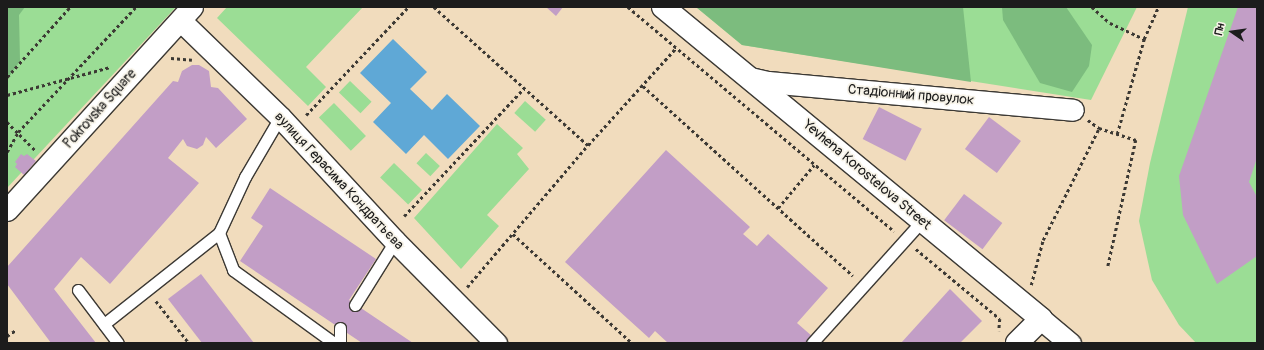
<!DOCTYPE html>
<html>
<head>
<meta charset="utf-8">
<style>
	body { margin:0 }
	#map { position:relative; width:1264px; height:350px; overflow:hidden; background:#f1dcbd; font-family:Pangolin,sans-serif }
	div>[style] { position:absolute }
	.green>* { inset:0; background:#9bdd95; transform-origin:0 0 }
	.forest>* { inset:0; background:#7cbc7e }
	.water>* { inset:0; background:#5fa8d6 }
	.building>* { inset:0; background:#c29ec6; transform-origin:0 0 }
	.path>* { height:2.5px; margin-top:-1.25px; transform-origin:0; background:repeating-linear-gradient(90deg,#3c3934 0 3px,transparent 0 6px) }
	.roads { filter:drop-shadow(1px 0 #3c3934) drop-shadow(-1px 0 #3c3934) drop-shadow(0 1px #3c3934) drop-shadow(0 -1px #3c3934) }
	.service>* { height:11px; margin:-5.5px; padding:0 5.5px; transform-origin:5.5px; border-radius:5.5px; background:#fff }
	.minor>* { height:21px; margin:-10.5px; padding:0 10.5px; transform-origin:10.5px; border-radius:10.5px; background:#fff }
	.tertiary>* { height:22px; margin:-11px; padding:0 11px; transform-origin:11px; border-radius:11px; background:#fff }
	span { translate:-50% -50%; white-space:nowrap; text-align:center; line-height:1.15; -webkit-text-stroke:3.5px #f7f3e8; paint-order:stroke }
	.street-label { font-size:14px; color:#1c1c1c }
	.frame { position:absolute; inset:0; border:8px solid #1c1c1c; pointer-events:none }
	.north { position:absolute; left:1212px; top:12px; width:40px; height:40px; -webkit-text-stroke:3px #f7f3e8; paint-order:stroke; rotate:283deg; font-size:11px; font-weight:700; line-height:16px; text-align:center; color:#1c1c1c }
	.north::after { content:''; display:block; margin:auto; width:14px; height:18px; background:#1c1c1c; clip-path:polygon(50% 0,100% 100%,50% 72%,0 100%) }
</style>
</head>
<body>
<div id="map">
	<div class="green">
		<div style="clip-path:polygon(7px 7px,176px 7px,7px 188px)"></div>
		<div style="clip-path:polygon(227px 7px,363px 7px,306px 67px,326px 87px,308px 106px,217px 18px)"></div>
		<div style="clip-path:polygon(696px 7px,1137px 7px,1091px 100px,742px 45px)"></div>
		<div style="clip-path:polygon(1188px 7px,1257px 7px,1257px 343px,1196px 343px,1179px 325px,1152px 280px,1139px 221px,1150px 163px)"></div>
		<div style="left:350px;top:81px;width:30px;height:16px;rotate:44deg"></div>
		<div style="left:525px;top:101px;width:28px;height:16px;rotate:42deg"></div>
		<div style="left:334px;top:103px;width:46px;height:21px;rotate:46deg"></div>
		<div style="clip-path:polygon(497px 124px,523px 148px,517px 154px,529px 169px,487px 215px,499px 226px,461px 269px,414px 218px)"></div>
		<div style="left:426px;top:153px;width:19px;height:14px;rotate:43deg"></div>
		<div style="left:394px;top:163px;width:39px;height:20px;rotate:44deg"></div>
	</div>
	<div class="forest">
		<div style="clip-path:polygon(7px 7px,25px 7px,19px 15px,20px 61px,7px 80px)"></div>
		<div style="clip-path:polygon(696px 7px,963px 7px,971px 82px,742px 45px)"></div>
		<div style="clip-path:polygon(1002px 7px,1066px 7px,1092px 45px,1089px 66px,1072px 92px,1040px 83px,1003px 20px)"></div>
	</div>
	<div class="water">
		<div style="clip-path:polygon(393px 39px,427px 72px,410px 89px,432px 110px,447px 94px,480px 126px,448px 159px,424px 135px,406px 154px,373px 122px,391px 103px,360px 73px)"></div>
	</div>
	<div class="building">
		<div style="clip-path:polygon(546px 7px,563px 7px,556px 16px)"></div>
		<div style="clip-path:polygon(1238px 7px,1257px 7px,1257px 158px,1249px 182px,1257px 197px,1257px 256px,1217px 284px,1183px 215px,1179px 176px)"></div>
		<div style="clip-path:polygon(192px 65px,199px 65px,209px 71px,211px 87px,218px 88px,247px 119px,216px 148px,206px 137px,203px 145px,197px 149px,187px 146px,183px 139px,168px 158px,199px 183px,110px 284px,81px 257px,54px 289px,96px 343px,51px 343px,7px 284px,7px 267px,173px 81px,178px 82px,182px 71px)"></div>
		<div style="left:879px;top:107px;width:48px;height:36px;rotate:27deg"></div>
		<div style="left:989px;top:117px;width:40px;height:40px;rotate:37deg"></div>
		<div style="clip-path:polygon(666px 150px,750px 227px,743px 234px,757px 246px,768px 234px,828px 288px,797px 323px,813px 337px,807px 343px,668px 343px,655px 331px,649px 338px,565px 262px)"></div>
		<div style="clip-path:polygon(21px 154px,24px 156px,27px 154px,36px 161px,24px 175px,15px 167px,17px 164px,15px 162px)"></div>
		<div style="clip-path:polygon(270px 188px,376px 259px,349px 300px,413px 343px,362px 343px,240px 261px,263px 226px,251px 218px)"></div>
		<div style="left:964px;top:194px;width:48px;height:33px;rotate:37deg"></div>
		<div style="clip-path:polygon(201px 274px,254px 343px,202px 343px,168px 299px)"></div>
		<div style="clip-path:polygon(950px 289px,982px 321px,960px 343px,901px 343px)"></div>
	</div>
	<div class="path">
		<div style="left:434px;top:7px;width:207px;rotate:41.9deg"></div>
		<div style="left:628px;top:7px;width:348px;rotate:40.1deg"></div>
		<div style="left:1092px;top:7px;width:24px;rotate:42deg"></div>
		<div style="left:1110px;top:23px;width:38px;rotate:25deg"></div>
		<div style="left:171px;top:58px;width:21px;rotate:5deg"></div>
		<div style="left:7px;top:77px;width:94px;rotate:-48deg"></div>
		<div style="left:643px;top:86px;width:283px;rotate:42.1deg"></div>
		<div style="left:7px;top:95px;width:107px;rotate:-15.2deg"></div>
		<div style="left:306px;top:115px;width:149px;rotate:-46.6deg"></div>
		<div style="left:1088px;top:120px;width:14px;rotate:36deg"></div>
		<div style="left:7px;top:122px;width:40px;rotate:45deg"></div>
		<div style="left:1117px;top:134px;width:99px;rotate:-74.1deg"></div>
		<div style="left:1144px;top:39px;width:35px;rotate:-66deg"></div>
		<div style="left:7px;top:152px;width:23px;rotate:-61deg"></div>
		<div style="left:18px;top:132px;width:172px;rotate:-46.7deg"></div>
		<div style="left:778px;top:208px;width:56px;rotate:-50.1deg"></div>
		<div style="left:404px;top:216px;width:175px;rotate:-46.8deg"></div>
		<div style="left:513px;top:234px;width:161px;rotate:42.5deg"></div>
		<div style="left:916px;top:249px;width:109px;rotate:39.8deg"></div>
		<div style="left:1000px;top:319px;width:12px;rotate:95deg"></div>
		<div style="left:1031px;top:285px;width:47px;rotate:-75.1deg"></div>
		<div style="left:1043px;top:240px;width:125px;rotate:-63.4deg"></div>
		<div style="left:1099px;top:128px;width:39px;rotate:18deg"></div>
		<div style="left:1136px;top:140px;width:129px;rotate:102.5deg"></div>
		<div style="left:467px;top:287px;width:187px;rotate:-49.6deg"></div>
		<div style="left:588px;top:145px;width:131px;rotate:-47.8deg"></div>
		<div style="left:156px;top:301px;width:53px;rotate:51.8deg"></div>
		<div style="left:7px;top:336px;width:11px;rotate:-34deg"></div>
	</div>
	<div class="roads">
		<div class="service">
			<div style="left:219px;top:233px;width:40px;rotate:69deg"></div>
			<div style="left:233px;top:270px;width:125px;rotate:35.9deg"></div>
			<div style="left:78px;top:290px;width:66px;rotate:53deg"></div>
			<div style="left:355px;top:305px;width:75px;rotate:-58deg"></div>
			<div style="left:104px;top:324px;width:147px;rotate:-38.4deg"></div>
			<div style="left:219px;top:233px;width:62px;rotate:-65.1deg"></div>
			<div style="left:245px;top:177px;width:69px;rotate:-59.7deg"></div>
			<div style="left:340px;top:328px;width:15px;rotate:90deg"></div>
			<div style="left:812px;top:343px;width:164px;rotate:-48deg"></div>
		</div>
		<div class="minor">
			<div style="left:181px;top:21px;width:138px;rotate:44.1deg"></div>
			<div style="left:280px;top:117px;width:169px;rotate:47.2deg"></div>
			<div style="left:395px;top:241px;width:144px;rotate:45.3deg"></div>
			<div style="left:750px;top:78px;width:18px;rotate:13deg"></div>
			<div style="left:768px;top:82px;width:306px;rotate:5.2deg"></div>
			<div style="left:7px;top:210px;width:275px;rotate:-47.7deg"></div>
			<div style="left:1041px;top:319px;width:38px;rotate:40deg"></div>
		</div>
		<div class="tertiary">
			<div style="left:663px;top:7px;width:490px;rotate:39.5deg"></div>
			<div style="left:1041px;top:319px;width:34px;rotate:135deg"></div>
		</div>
	</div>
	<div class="street-label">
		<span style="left:911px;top:95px;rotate:5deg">Стадіонний провулок</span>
		<span style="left:100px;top:109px;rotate:-48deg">Pokrovska Square</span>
		<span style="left:867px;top:175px;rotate:40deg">Yevhena Korostelova Street</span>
		<span style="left:339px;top:181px;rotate:47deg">вулиця Герасима Кондратьєва</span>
	</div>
	<div class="frame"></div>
	<div class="north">Пн</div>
</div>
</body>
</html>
